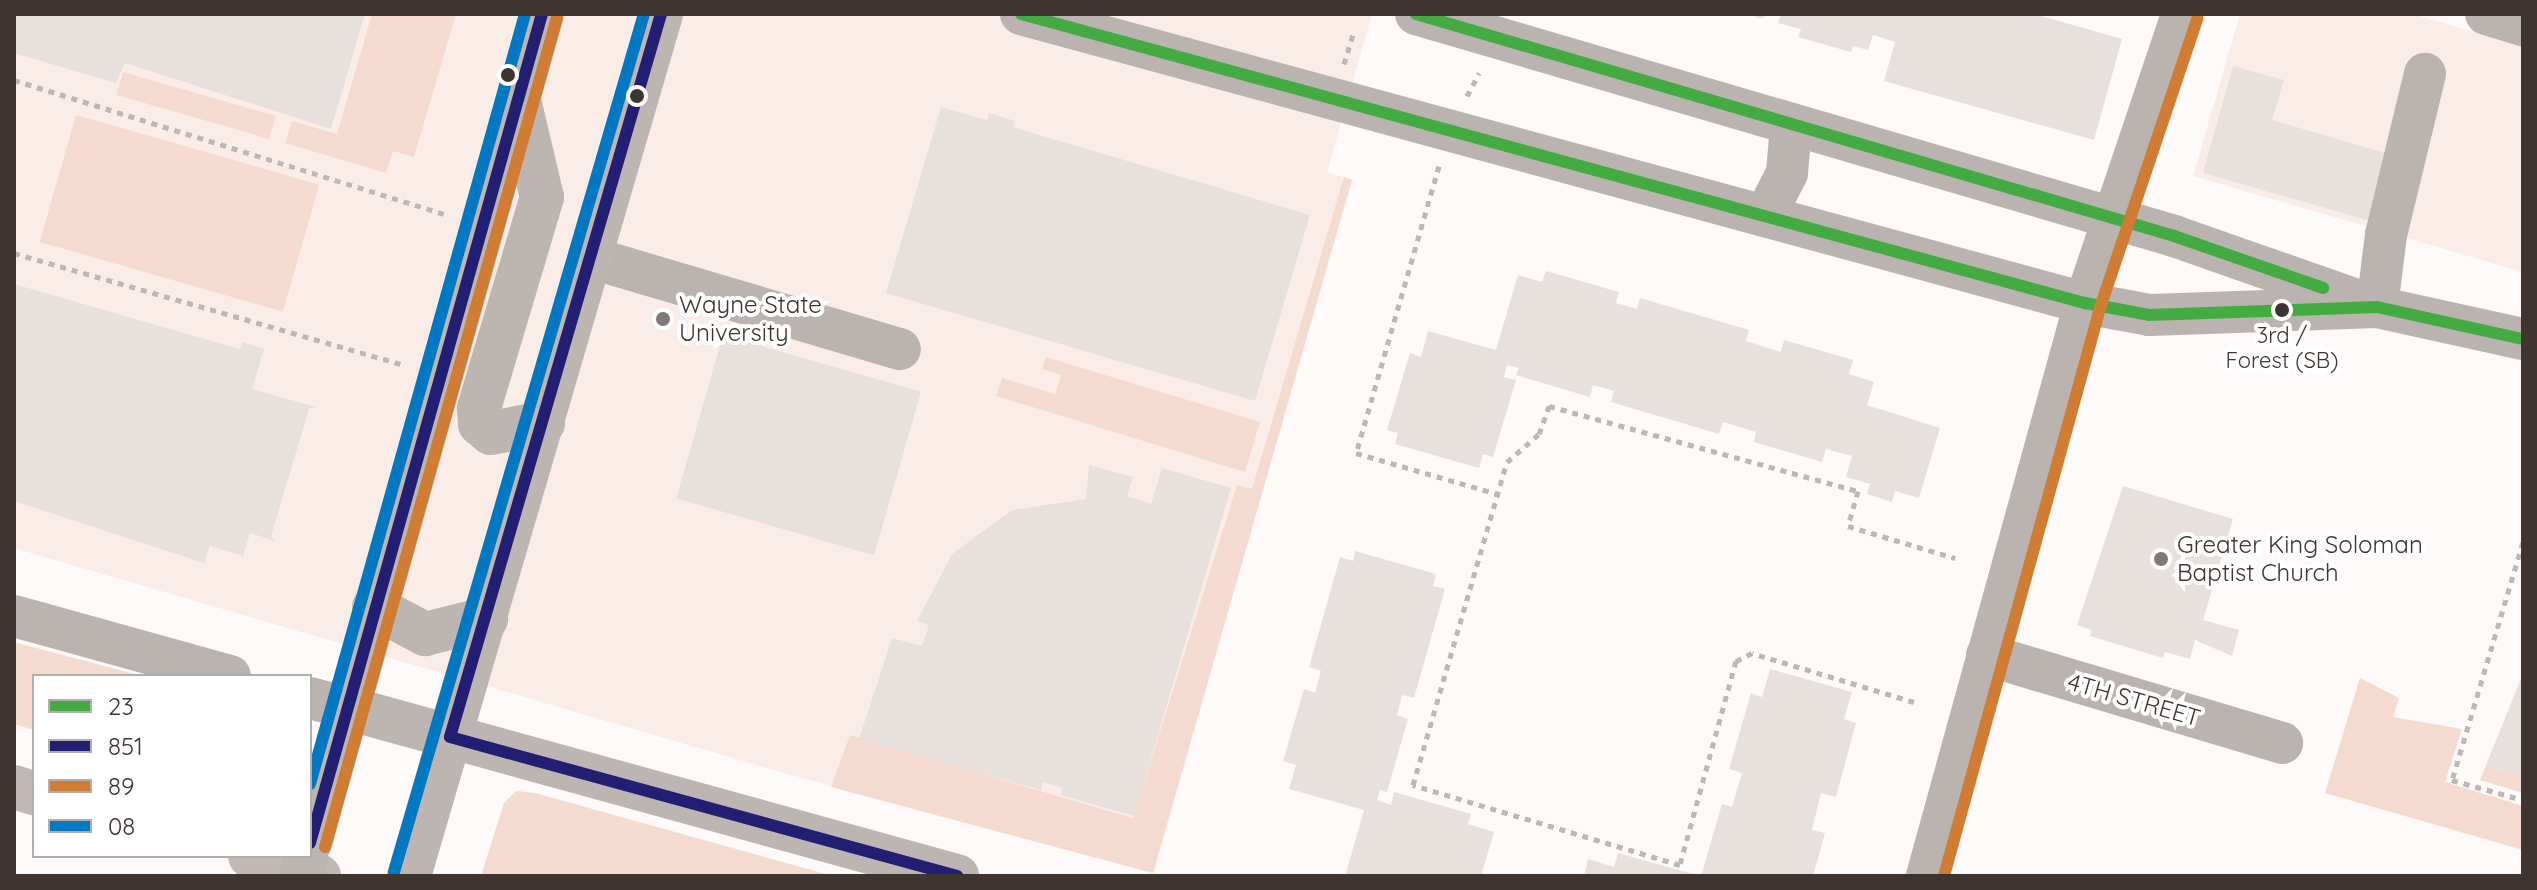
<!DOCTYPE html>
<html>
<head>
<meta charset="utf-8">
<style>
	body { margin:0 }
	#map { position:relative; width:2537px; height:890px; overflow:hidden; background:#fdfaf9; font-family:Quicksand,sans-serif }
	div>[style] { position:absolute }
	.built>* { inset:0; background:#faede8 }
	.green>* { inset:0; background:#f5dacf; transform-origin:0 0 }
	.building>* { inset:0; background:#e8e0dd; transform-origin:0 0 }
	.path>* { height:5px; margin-top:-2.5px; transform-origin:0; background:repeating-linear-gradient(90deg,#bcb8b5 0 6px,transparent 0 12px) }
	.minor>* { height:42px; margin:-21px; padding:0 21px; transform-origin:21px; border-radius:21px; background:#bbb3af }
	.major>* { height:44px; margin:-22px; padding:0 22px; transform-origin:22px; border-radius:22px; background:#bdb5b2 }
	.highway>* { height:44px; margin:-22px; padding:0 22px; transform-origin:22px; border-radius:22px; background:#c2b9b7 }
	.major-bridge>* { height:44px; margin:-22px; padding:0 22px; transform-origin:22px; border-radius:22px; background:#bdb5b2 }
	.bus-1>* { height:12px; margin:-6px; padding:0 6px; transform-origin:6px; border-radius:6px; background:#44aa42 }
	.bus-2>* { height:12px; margin:-6px; padding:0 6px; transform-origin:6px; border-radius:6px; background:#221e72 }
	.bus-3>* { height:12px; margin:-6px; padding:0 6px; transform-origin:6px; border-radius:6px; background:#d07c32 }
	.bus-4>* { height:12px; margin:-6px; padding:0 6px; transform-origin:6px; border-radius:6px; background:#0079c2 }
	.dots>* { width:22px; height:22px; translate:-50% -50%; box-sizing:border-box; border:4px solid #fff; border-radius:50% }
	span { translate:-50% -50%; white-space:nowrap; text-align:center; line-height:1.15; -webkit-text-stroke:8px #fff; paint-order:stroke }
	.bus-label { font-size:22px; color:#3e3430 }
	.poi-label { font-size:24px; color:#3e3430 }
	.left { translate:0 -50%; text-align:left }
	.street-label { font-size:24px; color:#3e3430 }
	.frame { position:absolute; inset:0; border:16px solid #3e3430; pointer-events:none }
	.legend { position:absolute; left:32px; top:674px; width:280px; height:184px; box-sizing:border-box; background:#fff; border:2px solid #b2aeac; margin:0; padding:10px 14px; list-style:none; font-size:24px; color:#3e3430 }
	.legend li { display:flex; align-items:center; gap:16px; height:40px }
	.legend b { width:40px; border:2px solid #b2aeac }
</style>
</head>
<body>
<div id="map">
	<div class="built">
		<div style="clip-path:polygon(14px 14px,1372px 14px,1327px 172px,1352px 180px,1153px 873px,784px 773px,14px 548px)"></div>
		<div style="clip-path:polygon(2240px 14px,2412px 14px,2523px 46px,2523px 272px,2193px 176px)"></div>
	</div>
	<div class="green">
		<div style="clip-path:polygon(372px 14px,456px 14px,414px 157px,393px 151px,386px 173px,285px 143px,292px 121px,337px 134px)"></div>
		<div style="left:123px;top:72px;width:159px;height:24px;rotate:16deg"></div>
		<div style="left:76px;top:115px;width:253px;height:132px;rotate:16deg"></div>
		<div style="clip-path:polygon(1344px 177px,1352px 180px,1153px 873px,831px 787px,850px 735px,1133px 818px,1237px 485px,1252px 489px)"></div>
		<div style="clip-path:polygon(1046px 357px,1260px 422px,1245px 472px,996px 396px,1002px 378px,1055px 394px,1061px 375px,1042px 369px)"></div>
		<div style="clip-path:polygon(14px 642px,142px 676px,34px 676px,34px 730px,14px 724px)"></div>
		<div style="clip-path:polygon(2360px 678px,2399px 698px,2393px 717px,2462px 729px,2445px 782px,2523px 806px,2523px 850px,2325px 793px)"></div>
		<div style="clip-path:polygon(2486px 765px,2523px 777px,2523px 793px,2480px 780px)"></div>
		<div style="clip-path:polygon(516px 791px,535px 793px,833px 876px,481px 876px,504px 803px)"></div>
	</div>
	<div class="building">
		<div style="clip-path:polygon(14px 14px,365px 14px,331px 129px,125px 63px,116px 83px,14px 53px)"></div>
		<div style="clip-path:polygon(1750px 14px,1770px 14px,1760px 19px)"></div>
		<div style="clip-path:polygon(1781px 14px,2034px 14px,2122px 39px,2094px 140px,1884px 81px,1895px 42px,1873px 35px,1868px 50px,1853px 46px,1851px 52px,1798px 37px,1801px 29px,1778px 23px)"></div>
		<div style="clip-path:polygon(2233px 66px,2284px 80px,2272px 120px,2389px 154px,2370px 221px,2203px 173px)"></div>
		<div style="clip-path:polygon(941px 107px,987px 120px,989px 113px,1015px 121px,1013px 127px,1310px 215px,1255px 401px,886px 293px)"></div>
		<div style="clip-path:polygon(1546px 271px,1619px 292px,1616px 303px,1637px 309px,1640px 298px,1749px 330px,1746px 341px,1781px 352px,1784px 340px,1853px 360px,1849px 374px,1874px 382px,1867px 405px,1940px 428px,1919px 498px,1895px 491px,1892px 502px,1867px 494px,1870px 484px,1846px 477px,1852px 456px,1826px 449px,1822px 462px,1754px 442px,1756px 432px,1723px 422px,1719px 434px,1611px 402px,1614px 391px,1593px 385px,1590px 397px,1516px 375px,1519px 368px,1507px 365px,1504px 377px,1516px 380px,1493px 457px,1483px 454px,1479px 468px,1395px 444px,1398px 433px,1387px 430px,1410px 353px,1421px 357px,1428px 331px,1496px 350px,1518px 275px,1542px 282px)"></div>
		<div style="clip-path:polygon(14px 284px,240px 349px,242px 342px,264px 349px,252px 389px,316px 407px,309px 409px,271px 536px,276px 541px,250px 533px,243px 556px,210px 546px,204px 563px,14px 501px)"></div>
		<div style="left:723px;top:335px;width:206px;height:170px;rotate:16deg"></div>
		<div style="clip-path:polygon(1089px 465px,1133px 477px,1127px 496px,1151px 504px,1162px 468px,1231px 488px,1134px 816px,1060px 795px,1063px 788px,1043px 782px,1041px 790px,859px 739px,892px 638px,922px 646px,929px 625px,917px 621px,952px 554px,1012px 510px,1086px 499px)"></div>
		<div style="clip-path:polygon(2123px 486px,2233px 519px,2203px 620px,2239px 630px,2232px 656px,2195px 640px,2190px 659px,2165px 652px,2163px 658px,2090px 636px,2092px 630px,2077px 625px)"></div>
		<div style="clip-path:polygon(1355px 551px,1436px 574px,1433px 586px,1445px 589px,1414px 698px,1402px 695px,1397px 715px,1408px 719px,1387px 792px,1380px 790px,1377px 800px,1391px 805px,1394px 792px,1471px 814px,1468px 824px,1494px 832px,1481px 876px,1345px 876px,1364px 810px,1289px 789px,1296px 765px,1283px 761px,1304px 689px,1315px 693px,1321px 671px,1309px 667px,1340px 557px,1353px 561px)"></div>
		<div style="clip-path:polygon(1770px 669px,1852px 692px,1844px 719px,1856px 723px,1836px 797px,1821px 793px,1812px 830px,1825px 833px,1813px 876px,1701px 876px,1722px 804px,1732px 807px,1742px 773px,1729px 769px,1751px 693px,1762px 697px)"></div>
		<div style="clip-path:polygon(2522px 676px,2523px 676px,2523px 777px,2486px 765px)"></div>
		<div style="clip-path:polygon(1618px 853px,1697px 875px,1697px 876px,1584px 876px,1588px 859px,1614px 867px)"></div>
	</div>
	<div class="path">
		<div style="left:1344px;top:64px;width:31px;rotate:-73deg"></div>
		<div style="left:14px;top:80px;width:451px;rotate:17.3deg"></div>
		<div style="left:1467px;top:96px;width:26px;rotate:-62deg"></div>
		<div style="left:1439px;top:166px;width:299px;rotate:106.1deg"></div>
		<div style="left:1356px;top:453px;width:148px;rotate:16.1deg"></div>
		<div style="left:14px;top:253px;width:403px;rotate:16deg"></div>
		<div style="left:2523px;top:542px;width:248px;rotate:106.6deg"></div>
		<div style="left:2452px;top:780px;width:74px;rotate:15.7deg"></div>
		<div style="left:1914px;top:702px;width:169px;rotate:-163.2deg"></div>
		<div style="left:1752px;top:653px;width:18px;rotate:153deg"></div>
		<div style="left:1736px;top:661px;width:212px;rotate:105.4deg"></div>
		<div style="left:1680px;top:865px;width:279px;rotate:-163.3deg"></div>
		<div style="left:1413px;top:785px;width:336px;rotate:-73.8deg"></div>
		<div style="left:1507px;top:462px;width:43px;rotate:-41.2deg"></div>
		<div style="left:1539px;top:434px;width:30px;rotate:-70deg"></div>
		<div style="left:1549px;top:406px;width:320px;rotate:15.4deg"></div>
		<div style="left:1858px;top:491px;width:36px;rotate:106deg"></div>
		<div style="left:1848px;top:526px;width:112px;rotate:16.7deg"></div>
	</div>
	<div class="minor">
		<div style="left:1021px;top:14px;width:1103px;rotate:15.2deg"></div>
		<div style="left:2085px;top:303px;width:65px;rotate:10.6deg"></div>
		<div style="left:2149px;top:315px;width:228px;rotate:-2deg"></div>
		<div style="left:1416px;top:14px;width:790px;rotate:16.32deg"></div>
		<div style="left:2174px;top:236px;width:215px;rotate:19.3deg"></div>
		<div style="left:2377px;top:307px;width:149px;rotate:12.4deg"></div>
		<div style="left:2486px;top:14px;width:39px;rotate:17deg"></div>
		<div style="left:1765px;top:216px;width:48px;rotate:-62.9deg"></div>
		<div style="left:1787px;top:173px;width:48px;rotate:-85.2deg"></div>
		<div style="left:592px;top:258px;width:321px;rotate:16.5deg"></div>
		<div style="left:2377px;top:307px;width:73px;rotate:-82.9deg"></div>
		<div style="left:2386px;top:235px;width:166px;rotate:-76.4deg"></div>
		<div style="left:14px;top:616px;width:224px;rotate:15.5deg"></div>
		<div style="left:1987px;top:655px;width:308px;rotate:16.6deg"></div>
		<div style="left:310px;top:698px;width:38px;rotate:15deg"></div>
		<div style="left:1927px;top:876px;width:594px;rotate:-74.58deg"></div>
		<div style="left:2085px;top:303px;width:305px;rotate:-71.4deg"></div>
	</div>
	<div class="major">
		<div style="left:519px;top:100px;width:100px;rotate:76.7deg"></div>
		<div style="left:542px;top:197px;width:221px;rotate:106.6deg"></div>
		<div style="left:479px;top:409px;width:15px;rotate:86deg"></div>
		<div style="left:480px;top:424px;width:14px;rotate:39deg"></div>
		<div style="left:491px;top:433px;width:53px;rotate:-10.9deg"></div>
		<div style="left:374px;top:607px;width:58px;rotate:27.9deg"></div>
		<div style="left:425px;top:634px;width:63px;rotate:-13.8deg"></div>
		<div style="left:347px;top:708px;width:633px;rotate:15.4deg"></div>
		<div style="left:310px;top:843px;width:861px;rotate:-74.37deg"></div>
		<div style="left:409px;top:876px;width:898px;rotate:-73.7deg"></div>
	</div>
	<div class="highway">
		<div style="left:14px;top:787px;width:21px;rotate:17deg"></div>
		<div style="left:250px;top:856px;width:72px;rotate:16.2deg"></div>
	</div>
	<div class="major-bridge">
		<div style="left:301px;top:876px;width:21px;rotate:-76deg"></div>
	</div>
	<div class="bus-1">
		<div style="left:1021px;top:14px;width:1103px;rotate:15.2deg"></div>
		<div style="left:2085px;top:303px;width:65px;rotate:10.6deg"></div>
		<div style="left:2149px;top:315px;width:228px;rotate:-2deg"></div>
		<div style="left:2377px;top:307px;width:149px;rotate:12.4deg"></div>
		<div style="left:1416px;top:14px;width:790px;rotate:16.32deg"></div>
		<div style="left:2174px;top:236px;width:158px;rotate:19.2deg"></div>
	</div>
	<div class="bus-2">
		<div style="left:661px;top:14px;width:753px;rotate:106.27deg"></div>
		<div style="left:450px;top:737px;width:526px;rotate:15.33deg"></div>
		<div style="left:310px;top:843px;width:861px;rotate:-74.37deg"></div>
	</div>
	<div class="bus-3">
		<div style="left:325px;top:847px;width:861px;rotate:-74.37deg"></div>
		<div style="left:1944px;top:876px;width:589px;rotate:-74.64deg"></div>
		<div style="left:2100px;top:308px;width:305px;rotate:-71.4deg"></div>
	</div>
	<div class="bus-4">
		<div style="left:310px;top:784px;width:799px;rotate:-74.4deg"></div>
		<div style="left:394px;top:872px;width:894px;rotate:-73.76deg"></div>
	</div>
	<div class="dots">
		<div style="left:508px;top:75px;background:#3e3430"></div>
		<div style="left:637px;top:96px;background:#3e3430"></div>
		<div style="left:2282px;top:310px;background:#3e3430"></div>
		<div style="left:663px;top:319px;background:#817976"></div>
		<div style="left:2161px;top:559px;background:#817976"></div>
	</div>
	<div class="bus-label">
		<span style="left:2282px;top:348px">3rd /<br>Forest (SB)</span>
	</div>
	<div class="poi-label">
		<span class="left" style="left:679px;top:319px">Wayne State<br>University</span>
		<span class="left" style="left:2177px;top:559px">Greater King Soloman<br>Baptist Church</span>
	</div>
	<div class="street-label">
		<span style="left:2134px;top:700px;rotate:16deg">4TH STREET</span>
	</div>
	<div class="frame"></div>
	<ul class="legend">
	<li><b style="height:10px;background:#44aa42"></b>23</li>
	<li><b style="height:10px;background:#221e72"></b>851</li>
	<li><b style="height:10px;background:#d07c32"></b>89</li>
	<li><b style="height:10px;background:#0079c2"></b>08</li>
	</ul>
</div>
</body>
</html>
